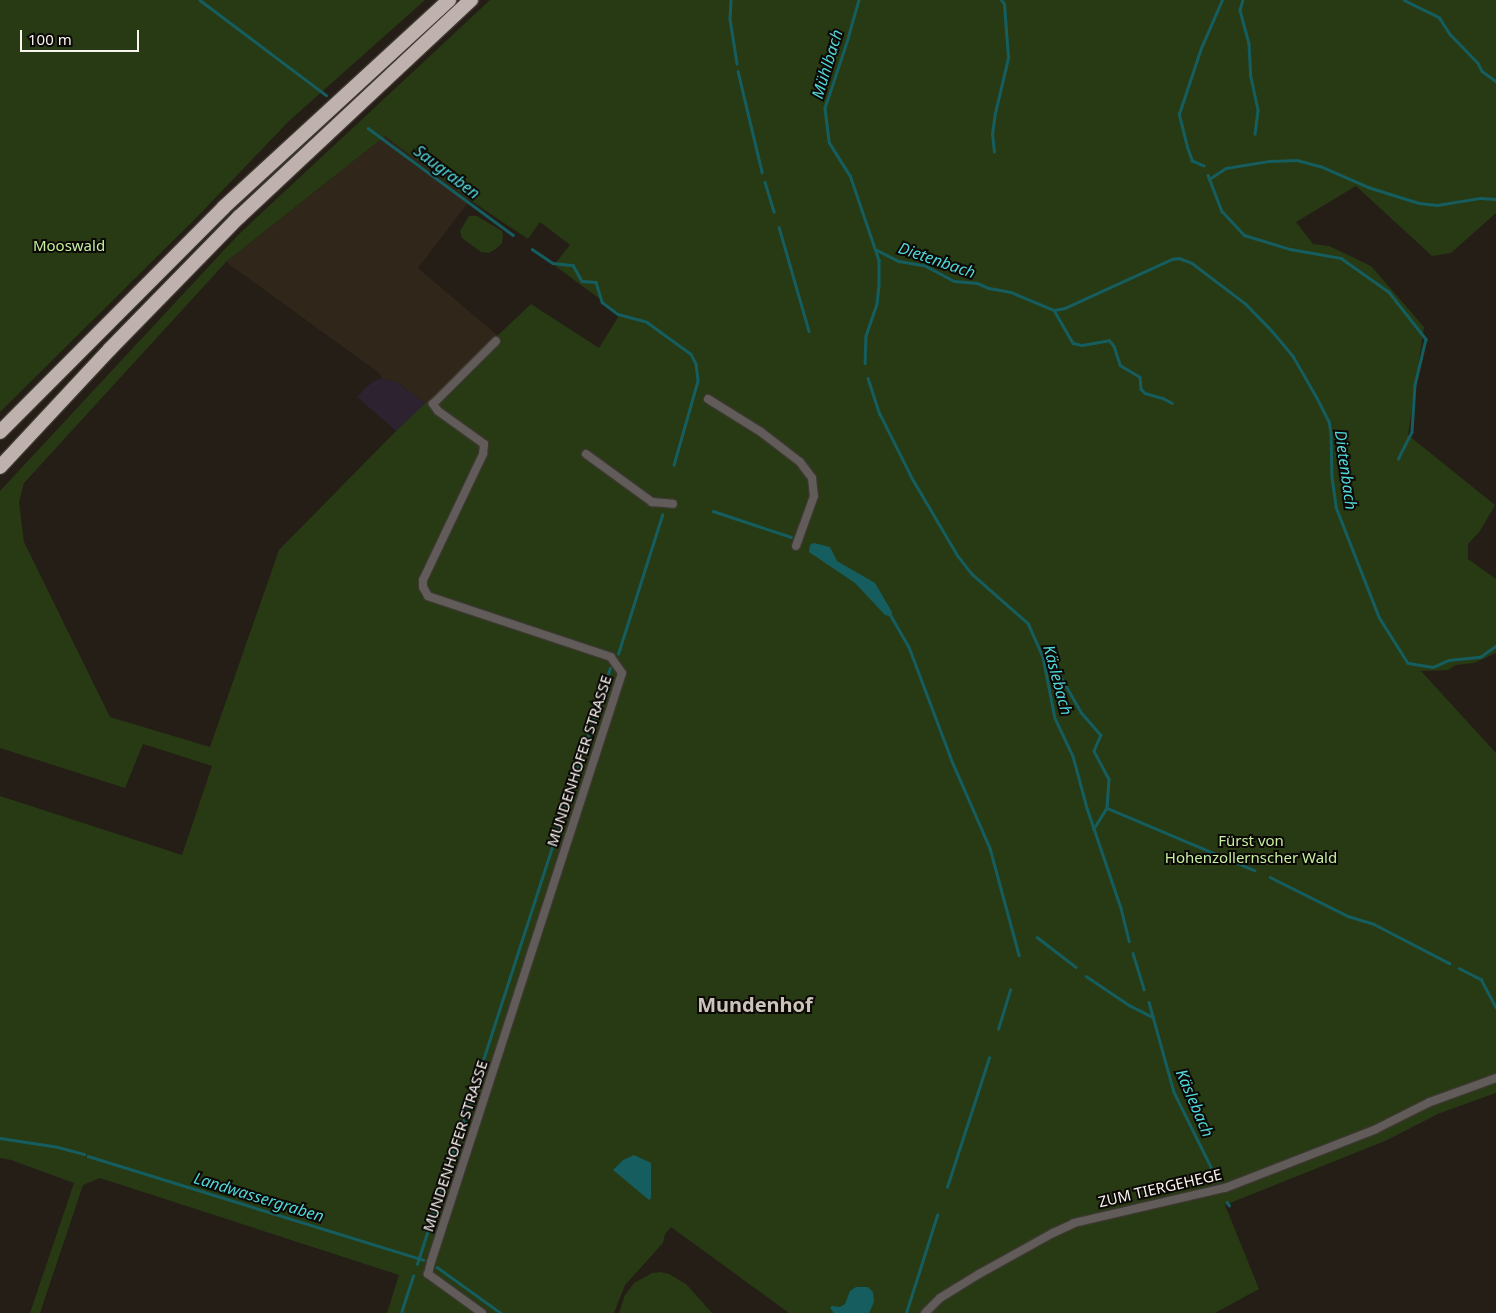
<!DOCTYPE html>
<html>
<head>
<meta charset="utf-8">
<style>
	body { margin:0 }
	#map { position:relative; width:1496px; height:1313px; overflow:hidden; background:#241e16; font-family:"Noto Sans",sans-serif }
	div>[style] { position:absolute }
	.built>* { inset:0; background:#30261a }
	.education>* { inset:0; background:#2c2230 }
	.green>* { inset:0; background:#273a14 }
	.water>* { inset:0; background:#155d5f }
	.stream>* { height:2.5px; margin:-1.25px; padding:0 1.25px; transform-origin:1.25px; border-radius:1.25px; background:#155d5f }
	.roads { filter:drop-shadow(1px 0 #3d3830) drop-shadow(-1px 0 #3d3830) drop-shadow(0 1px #3d3830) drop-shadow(0 -1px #3d3830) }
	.street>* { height:8px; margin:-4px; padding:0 4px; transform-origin:4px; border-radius:4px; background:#615c5a }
	.highway>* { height:14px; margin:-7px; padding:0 7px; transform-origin:7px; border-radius:7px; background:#bfb1ad }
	span { translate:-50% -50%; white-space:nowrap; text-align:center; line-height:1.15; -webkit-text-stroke:4px #0b0806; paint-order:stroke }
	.park-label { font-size:15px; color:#c5f0a0 }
	.street-label { font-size:15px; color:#f7f3ee }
	.water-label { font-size:16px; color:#51d6d9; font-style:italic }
	.district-label { font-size:20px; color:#ccc3ba; font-weight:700 }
	.scale { position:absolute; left:20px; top:30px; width:119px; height:22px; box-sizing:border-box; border:2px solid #f7f3ee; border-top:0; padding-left:6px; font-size:15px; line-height:18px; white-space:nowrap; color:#f7f3ee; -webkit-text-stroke:4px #0b0806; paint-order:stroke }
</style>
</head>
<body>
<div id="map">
	<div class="built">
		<div style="clip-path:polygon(385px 136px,470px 200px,418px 268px,497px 335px,426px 404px,398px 383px,382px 378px,379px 373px,226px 262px)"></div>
	</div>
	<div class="education">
		<div style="clip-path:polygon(382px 378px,398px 383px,426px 404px,396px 431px,357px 397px,372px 382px)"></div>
	</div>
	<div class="green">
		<div style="clip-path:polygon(0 0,425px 0,289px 121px,196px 218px,0 412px)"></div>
		<div style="clip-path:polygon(evenodd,490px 0,1496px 0,1496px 213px,1451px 253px,1432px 256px,1356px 186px,1296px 222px,1313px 244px,1329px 246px,1371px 266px,1424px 327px,1408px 435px,1495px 505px,1480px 531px,1468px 544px,1468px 559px,1496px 579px,1496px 653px,1474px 663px,1456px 665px,1448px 670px,1421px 671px,1496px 753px,1496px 1093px,1440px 1113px,1385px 1141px,1225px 1205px,1259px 1289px,1215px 1313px,789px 1313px,671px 1227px,665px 1234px,663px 1243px,625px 1285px,614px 1313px,387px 1313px,399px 1275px,100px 1178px,83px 1185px,40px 1313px,30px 1313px,74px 1183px,11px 1160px,0 1158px,0 796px,182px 855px,212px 766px,143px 744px,125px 788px,0 748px,0 491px,238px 235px,490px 0,385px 136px,470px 200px,528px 239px,540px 222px,570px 245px,554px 265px,620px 314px,599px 348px,531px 304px,396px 431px,279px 550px,210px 747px,110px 717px,24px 542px,19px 502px,24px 483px,226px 262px,385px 136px)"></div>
		<div style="clip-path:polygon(469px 216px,477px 216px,502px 231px,503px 237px,502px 243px,496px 249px,489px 253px,481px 252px,462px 238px,460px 231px)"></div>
		<div style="clip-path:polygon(660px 1272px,669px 1274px,686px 1284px,712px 1313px,619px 1313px,625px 1295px,634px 1283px,652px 1273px)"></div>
	</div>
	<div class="water">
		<div style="clip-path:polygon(814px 543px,830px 547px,837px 561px,875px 583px,892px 612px,892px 617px,885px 615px,855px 583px,809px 552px,810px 545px)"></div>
		<div style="clip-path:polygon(634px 1155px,651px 1163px,651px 1198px,649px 1200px,613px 1170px,623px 1160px)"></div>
		<div style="clip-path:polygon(856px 1287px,868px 1287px,873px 1292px,874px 1302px,869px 1313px,834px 1313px,830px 1308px,832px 1306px,840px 1307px,845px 1304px,850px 1291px)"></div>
	</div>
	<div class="stream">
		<div style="left:200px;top:0;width:158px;rotate:37deg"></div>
		<div style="left:731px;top:0;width:19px;rotate:93deg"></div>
		<div style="left:730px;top:19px;width:45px;rotate:81deg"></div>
		<div style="left:859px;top:0;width:37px;rotate:106deg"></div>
		<div style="left:849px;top:36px;width:76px;rotate:108.4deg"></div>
		<div style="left:825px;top:108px;width:34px;rotate:83deg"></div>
		<div style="left:829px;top:142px;width:39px;rotate:58deg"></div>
		<div style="left:850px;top:175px;width:90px;rotate:71.2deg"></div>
		<div style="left:879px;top:260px;width:25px;rotate:90deg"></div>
		<div style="left:879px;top:285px;width:19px;rotate:96deg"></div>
		<div style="left:877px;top:304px;width:34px;rotate:109deg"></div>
		<div style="left:866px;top:336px;width:27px;rotate:92deg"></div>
		<div style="left:1243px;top:0;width:10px;rotate:107deg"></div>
		<div style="left:1240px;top:10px;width:35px;rotate:75deg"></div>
		<div style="left:1249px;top:44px;width:33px;rotate:87deg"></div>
		<div style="left:1251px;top:77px;width:34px;rotate:78deg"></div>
		<div style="left:1258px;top:110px;width:24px;rotate:97deg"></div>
		<div style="left:1404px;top:0;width:39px;rotate:26deg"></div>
		<div style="left:1439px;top:17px;width:20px;rotate:57deg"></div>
		<div style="left:1450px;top:34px;width:40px;rotate:46deg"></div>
		<div style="left:1478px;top:63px;width:9px;rotate:63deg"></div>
		<div style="left:1482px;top:71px;width:17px;rotate:36deg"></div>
		<div style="left:738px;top:71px;width:104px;rotate:76.6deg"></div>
		<div style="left:368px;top:128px;width:180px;rotate:36.4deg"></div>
		<div style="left:994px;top:152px;width:18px;rotate:-96deg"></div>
		<div style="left:992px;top:134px;width:21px;rotate:-82deg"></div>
		<div style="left:995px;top:113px;width:57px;rotate:-76.7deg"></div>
		<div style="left:1008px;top:58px;width:54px;rotate:-94.2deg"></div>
		<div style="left:1004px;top:4px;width:5px;rotate:-127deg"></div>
		<div style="left:1204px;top:166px;width:13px;rotate:-157deg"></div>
		<div style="left:1192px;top:161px;width:15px;rotate:-110deg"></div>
		<div style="left:1187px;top:147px;width:34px;rotate:-104deg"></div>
		<div style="left:1179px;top:114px;width:70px;rotate:-71.6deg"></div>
		<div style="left:1201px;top:48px;width:52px;rotate:-66.4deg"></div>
		<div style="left:1208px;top:175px;width:39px;rotate:69deg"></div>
		<div style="left:1222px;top:211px;width:33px;rotate:47deg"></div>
		<div style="left:1244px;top:235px;width:48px;rotate:16.9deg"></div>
		<div style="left:1290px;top:249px;width:52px;rotate:10deg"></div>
		<div style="left:1341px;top:258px;width:59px;rotate:35.3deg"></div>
		<div style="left:1389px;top:292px;width:60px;rotate:51.8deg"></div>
		<div style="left:1426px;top:339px;width:47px;rotate:103.4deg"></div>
		<div style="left:1415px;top:385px;width:47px;rotate:93.7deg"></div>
		<div style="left:1412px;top:432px;width:30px;rotate:117deg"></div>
		<div style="left:1209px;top:179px;width:20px;rotate:-33deg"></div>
		<div style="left:1226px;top:168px;width:44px;rotate:-9.2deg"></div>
		<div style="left:1269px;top:161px;width:28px;rotate:-2deg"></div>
		<div style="left:1297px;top:160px;width:24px;rotate:15deg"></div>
		<div style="left:1320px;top:166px;width:52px;rotate:23.6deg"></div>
		<div style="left:1368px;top:187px;width:53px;rotate:17.4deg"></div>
		<div style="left:1419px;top:203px;width:18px;rotate:6deg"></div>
		<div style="left:1437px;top:205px;width:44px;rotate:-9.2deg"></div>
		<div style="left:1480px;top:198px;width:16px;rotate:4deg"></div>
		<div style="left:765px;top:182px;width:31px;rotate:73deg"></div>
		<div style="left:779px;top:227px;width:108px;rotate:73.9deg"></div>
		<div style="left:532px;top:249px;width:25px;rotate:34deg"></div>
		<div style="left:553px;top:263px;width:20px;rotate:6deg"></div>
		<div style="left:573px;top:265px;width:18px;rotate:61deg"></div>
		<div style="left:582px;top:281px;width:14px;rotate:4deg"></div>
		<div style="left:596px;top:282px;width:21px;rotate:73deg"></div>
		<div style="left:602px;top:302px;width:20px;rotate:37deg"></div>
		<div style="left:618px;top:314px;width:30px;rotate:15deg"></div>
		<div style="left:647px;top:322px;width:54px;rotate:36deg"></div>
		<div style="left:691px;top:354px;width:11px;rotate:63deg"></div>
		<div style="left:696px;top:364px;width:17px;rotate:83deg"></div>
		<div style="left:698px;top:381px;width:87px;rotate:105.9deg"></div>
		<div style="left:877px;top:250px;width:25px;rotate:27deg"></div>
		<div style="left:899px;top:261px;width:27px;rotate:10deg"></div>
		<div style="left:926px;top:266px;width:32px;rotate:28deg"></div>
		<div style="left:954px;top:281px;width:23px;rotate:5deg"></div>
		<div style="left:977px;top:283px;width:13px;rotate:23deg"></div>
		<div style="left:989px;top:288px;width:22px;rotate:10deg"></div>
		<div style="left:1011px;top:292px;width:47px;rotate:22.7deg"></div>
		<div style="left:1054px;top:310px;width:11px;rotate:-10deg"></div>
		<div style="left:1065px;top:308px;width:118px;rotate:-24.6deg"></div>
		<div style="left:1172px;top:259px;width:7px;rotate:-8deg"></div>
		<div style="left:1179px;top:258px;width:14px;rotate:21deg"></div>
		<div style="left:1192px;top:263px;width:68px;rotate:37.2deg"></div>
		<div style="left:1246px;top:304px;width:37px;rotate:46deg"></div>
		<div style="left:1272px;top:331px;width:33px;rotate:50deg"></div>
		<div style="left:1293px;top:356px;width:46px;rotate:60.1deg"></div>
		<div style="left:1316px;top:396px;width:28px;rotate:63deg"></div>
		<div style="left:1329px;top:421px;width:11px;rotate:80deg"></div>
		<div style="left:1331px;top:432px;width:45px;rotate:88.7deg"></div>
		<div style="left:1332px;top:477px;width:30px;rotate:82deg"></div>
		<div style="left:1336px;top:507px;width:118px;rotate:68.6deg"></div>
		<div style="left:1379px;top:617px;width:54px;rotate:57.8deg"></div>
		<div style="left:1408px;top:663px;width:25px;rotate:9deg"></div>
		<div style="left:1433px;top:667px;width:17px;rotate:-24deg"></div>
		<div style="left:1449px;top:660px;width:31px;rotate:-6deg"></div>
		<div style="left:1480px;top:657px;width:19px;rotate:-35deg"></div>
		<div style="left:1054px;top:310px;width:38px;rotate:60deg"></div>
		<div style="left:1073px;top:343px;width:9px;rotate:13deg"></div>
		<div style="left:1082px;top:345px;width:27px;rotate:-10deg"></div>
		<div style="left:1109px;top:340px;width:8px;rotate:50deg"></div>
		<div style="left:1114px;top:346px;width:20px;rotate:72deg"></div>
		<div style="left:1120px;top:365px;width:23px;rotate:31deg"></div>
		<div style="left:1140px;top:377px;width:12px;rotate:85deg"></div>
		<div style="left:1141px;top:389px;width:6px;rotate:45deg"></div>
		<div style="left:1145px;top:393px;width:19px;rotate:16deg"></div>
		<div style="left:1163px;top:398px;width:10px;rotate:29deg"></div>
		<div style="left:868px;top:378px;width:38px;rotate:72deg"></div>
		<div style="left:880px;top:414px;width:72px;rotate:63.4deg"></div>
		<div style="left:912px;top:478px;width:91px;rotate:59.5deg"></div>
		<div style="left:958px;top:556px;width:23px;rotate:52deg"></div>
		<div style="left:972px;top:574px;width:74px;rotate:41.2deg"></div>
		<div style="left:1028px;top:623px;width:37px;rotate:66deg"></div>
		<div style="left:1043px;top:657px;width:62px;rotate:78.9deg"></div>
		<div style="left:1055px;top:718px;width:42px;rotate:64.7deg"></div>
		<div style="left:1073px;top:756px;width:54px;rotate:74.9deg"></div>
		<div style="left:1087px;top:808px;width:106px;rotate:71.2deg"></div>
		<div style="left:1121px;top:908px;width:34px;rotate:76deg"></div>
		<div style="left:713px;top:511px;width:82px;rotate:18.4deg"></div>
		<div style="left:890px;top:614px;width:38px;rotate:60deg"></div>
		<div style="left:909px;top:647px;width:122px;rotate:69.3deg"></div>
		<div style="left:952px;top:761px;width:95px;rotate:66.4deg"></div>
		<div style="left:990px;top:848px;width:111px;rotate:74.8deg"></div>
		<div style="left:618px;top:654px;width:146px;rotate:-72.4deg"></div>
		<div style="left:1047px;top:672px;width:13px;rotate:13deg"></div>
		<div style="left:1060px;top:675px;width:43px;rotate:60.4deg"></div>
		<div style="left:1081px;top:712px;width:30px;rotate:49deg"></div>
		<div style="left:1101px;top:735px;width:17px;rotate:114deg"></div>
		<div style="left:1094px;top:751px;width:32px;rotate:62deg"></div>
		<div style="left:1109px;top:779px;width:29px;rotate:94deg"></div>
		<div style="left:1107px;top:808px;width:25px;rotate:122deg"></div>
		<div style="left:1107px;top:808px;width:160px;rotate:22.9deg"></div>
		<div style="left:1270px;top:877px;width:87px;rotate:26.6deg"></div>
		<div style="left:1348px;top:916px;width:27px;rotate:17deg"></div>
		<div style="left:1374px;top:924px;width:85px;rotate:27.5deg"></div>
		<div style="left:1037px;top:937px;width:49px;rotate:37.6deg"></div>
		<div style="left:1133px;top:953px;width:38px;rotate:73deg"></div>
		<div style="left:1459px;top:968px;width:25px;rotate:27deg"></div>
		<div style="left:1481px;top:979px;width:32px;rotate:62deg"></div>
		<div style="left:1086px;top:976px;width:52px;rotate:34deg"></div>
		<div style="left:1129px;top:1005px;width:27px;rotate:27deg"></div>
		<div style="left:1149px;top:1002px;width:93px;rotate:74.5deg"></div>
		<div style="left:1174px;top:1092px;width:99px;rotate:63.7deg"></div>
		<div style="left:998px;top:1029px;width:41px;rotate:-72.9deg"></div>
		<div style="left:0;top:1138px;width:59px;rotate:8.8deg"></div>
		<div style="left:58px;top:1147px;width:27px;rotate:15deg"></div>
		<div style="left:88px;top:1156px;width:351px;rotate:17.2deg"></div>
		<div style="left:947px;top:1187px;width:136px;rotate:-72deg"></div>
		<div style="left:1227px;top:1202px;width:4px;rotate:56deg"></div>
		<div style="left:417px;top:1264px;width:626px;rotate:-72.06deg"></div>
		<div style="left:437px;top:1267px;width:79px;rotate:35.7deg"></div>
		<div style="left:401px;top:1313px;width:39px;rotate:-72deg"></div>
		<div style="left:906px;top:1313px;width:103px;rotate:-72.4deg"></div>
	</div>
	<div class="roads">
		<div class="street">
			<div style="left:708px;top:399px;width:62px;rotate:31.9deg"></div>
			<div style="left:761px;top:432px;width:49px;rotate:37.6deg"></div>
			<div style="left:800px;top:462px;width:20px;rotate:53deg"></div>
			<div style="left:812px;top:478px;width:18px;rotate:84deg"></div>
			<div style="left:814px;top:496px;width:53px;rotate:109.8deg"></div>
			<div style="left:586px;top:454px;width:82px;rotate:36deg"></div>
			<div style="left:652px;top:502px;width:21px;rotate:5deg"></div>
			<div style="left:482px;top:1313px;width:67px;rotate:-144.2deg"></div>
			<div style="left:428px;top:1274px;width:12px;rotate:-76deg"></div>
			<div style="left:431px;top:1262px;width:619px;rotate:-72.03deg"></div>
			<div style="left:622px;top:673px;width:19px;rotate:-125deg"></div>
			<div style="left:611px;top:657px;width:193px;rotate:-161.6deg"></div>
			<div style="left:428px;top:596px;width:10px;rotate:-119deg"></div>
			<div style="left:423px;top:587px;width:7px;rotate:-90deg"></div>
			<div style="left:423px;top:580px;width:140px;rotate:-64.5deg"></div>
			<div style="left:483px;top:454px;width:10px;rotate:-84deg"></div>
			<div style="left:484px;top:444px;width:57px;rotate:-144.3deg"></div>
			<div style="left:438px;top:411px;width:9px;rotate:-126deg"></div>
			<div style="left:433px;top:404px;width:89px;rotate:-45deg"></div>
			<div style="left:925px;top:1313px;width:21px;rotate:-45deg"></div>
			<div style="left:940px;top:1298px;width:46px;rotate:-31.6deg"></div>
			<div style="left:979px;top:1274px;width:85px;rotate:-29deg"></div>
			<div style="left:1053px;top:1233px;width:23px;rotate:-25deg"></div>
			<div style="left:1074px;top:1223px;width:155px;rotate:-13.1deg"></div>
			<div style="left:1225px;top:1188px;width:162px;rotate:-21.3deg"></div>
			<div style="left:1376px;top:1129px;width:60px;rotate:-26.6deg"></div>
			<div style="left:1430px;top:1102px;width:70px;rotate:-20deg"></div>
		</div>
		<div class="highway">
			<div style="left:0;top:432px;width:317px;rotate:-45.1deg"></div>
			<div style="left:224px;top:207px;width:306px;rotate:-42.6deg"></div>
			<div style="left:0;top:467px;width:161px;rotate:-47deg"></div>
			<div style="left:110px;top:349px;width:185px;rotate:-45.7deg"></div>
			<div style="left:239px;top:217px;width:318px;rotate:-43.1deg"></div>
		</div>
	</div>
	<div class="park-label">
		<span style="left:69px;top:246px">Mooswald</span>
		<span style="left:1251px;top:849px">Fürst von<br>Hohenzollernscher Wald</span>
	</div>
	<div class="street-label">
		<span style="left:579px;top:761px;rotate:-72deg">MUNDENHOFER STRASSE</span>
		<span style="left:455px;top:1146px;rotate:-72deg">MUNDENHOFER STRASSE</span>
		<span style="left:1160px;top:1188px;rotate:-13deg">ZUM TIERGEHEGE</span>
	</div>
	<div class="water-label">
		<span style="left:827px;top:64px;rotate:-73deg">Mühlbach</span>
		<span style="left:447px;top:172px;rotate:37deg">Saugraben</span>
		<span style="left:937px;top:260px;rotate:19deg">Dietenbach</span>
		<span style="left:1346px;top:470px;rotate:82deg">Dietenbach</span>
		<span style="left:1058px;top:680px;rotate:75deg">Käslebach</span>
		<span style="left:1195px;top:1103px;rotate:67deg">Käslebach</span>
		<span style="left:259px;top:1197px;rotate:17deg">Landwassergraben</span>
	</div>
	<div class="district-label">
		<span style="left:755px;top:1004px">Mundenhof</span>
	</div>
	<div class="scale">100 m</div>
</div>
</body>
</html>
